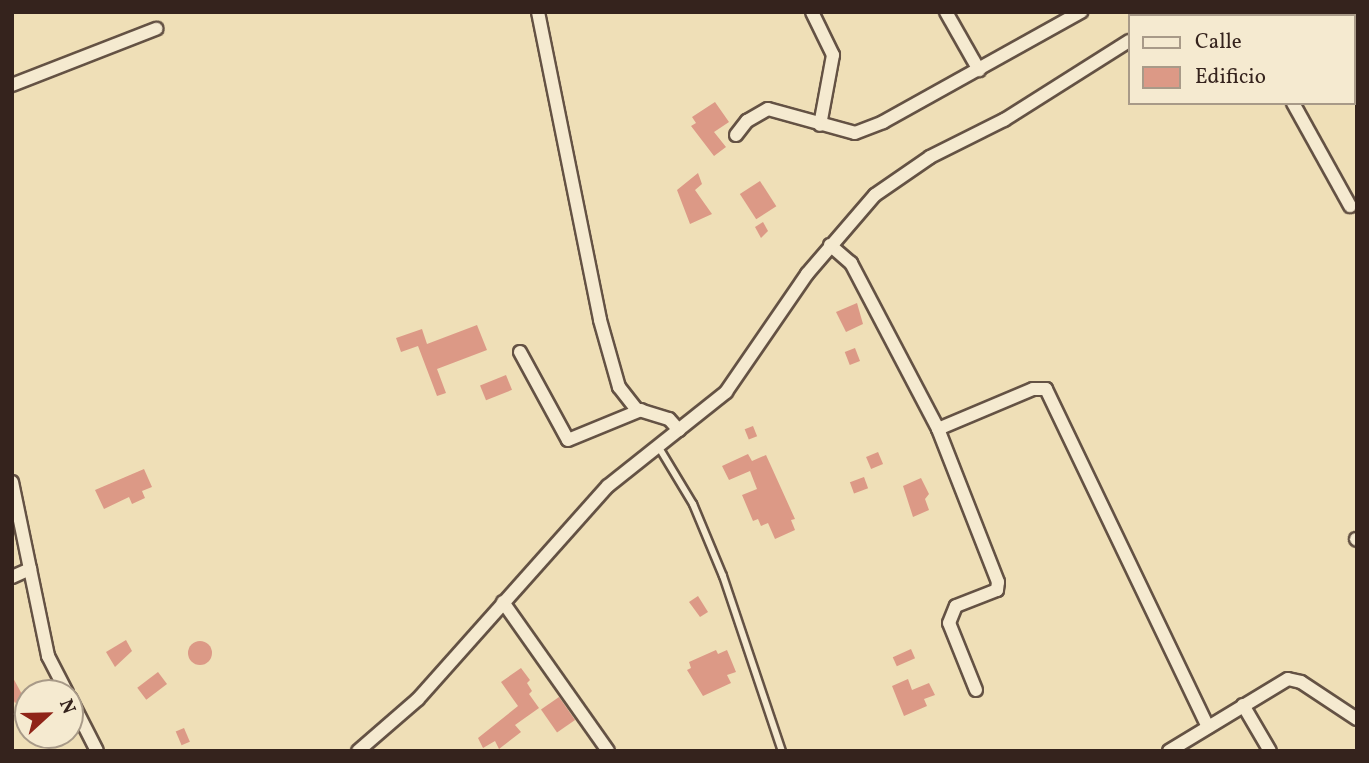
<!DOCTYPE html>
<html>
<head>
<meta charset="utf-8">
<style>
	body { margin:0 }
	#map { position:relative; width:1369px; height:763px; overflow:hidden; background:#efdfb7; font-family:Vollkorn,serif }
	div>[style] { position:absolute }
	.building>* { inset:0; background:#dc9986; transform-origin:0 0 }
	.round { border-radius:50% }
	.roads { filter:drop-shadow(2px 0 #645244) drop-shadow(-2px 0 #645244) drop-shadow(0 2px #645244) drop-shadow(0 -2px #645244) }
	.lane>* { height:6px; margin:-3px; padding:0 3px; transform-origin:3px; border-radius:3px; background:#f5ead0 }
	.street>* { height:12px; margin:-6px; padding:0 6px; transform-origin:6px; border-radius:6px; background:#f5ead0 }
	span { translate:-50% -50%; white-space:nowrap; text-align:center; line-height:1.15; -webkit-text-stroke:6px #f5ead0; paint-order:stroke }
	.frame { position:absolute; inset:0; border:14px solid #35231d; pointer-events:none }
	.legend { position:absolute; left:1128px; top:14px; width:228px; height:91px; box-sizing:border-box; background:#f5ead0; border:2px solid #a89a88; margin:0; padding:9px 12px; list-style:none; font-size:21px; color:#35231d }
	.legend li { display:flex; align-items:center; gap:14px; height:35px }
	.legend b { width:35px; border:2px solid #a89a88 }
	.north { position:absolute; left:14px; top:679px; width:70px; height:70px; box-sizing:border-box; background:#f5ead0; border:2px solid #a89a88; border-radius:50%; rotate:68deg; font-size:19px; font-weight:700; line-height:28px; text-align:center; color:#35231d }
	.north::after { content:''; display:block; margin:auto; width:24px; height:32px; background:#8f2418; clip-path:polygon(50% 0,100% 100%,50% 72%,0 100%) }
</style>
</head>
<body>
<div id="map">
	<div class="building">
		<div style="clip-path:polygon(715px 102px,729px 122px,714px 132px,726px 147px,714px 156px,691px 126px,696px 123px,692px 117px)"></div>
		<div style="clip-path:polygon(698px 173px,702px 184px,695px 190px,712px 214px,690px 224px,677px 190px)"></div>
		<div style="left:760px;top:181px;width:30px;height:24px;rotate:57deg"></div>
		<div style="clip-path:polygon(763px 222px,768px 231px,761px 238px,755px 227px)"></div>
		<div style="clip-path:polygon(857px 303px,863px 324px,846px 332px,836px 312px)"></div>
		<div style="clip-path:polygon(477px 325px,487px 350px,437px 369px,446px 393px,437px 396px,418px 346px,401px 352px,396px 338px,422px 329px,427px 344px)"></div>
		<div style="left:855px;top:348px;width:14px;height:11px;rotate:69deg"></div>
		<div style="left:506px;top:375px;width:16px;height:28px;rotate:68deg"></div>
		<div style="left:753px;top:426px;width:11px;height:9px;rotate:68deg"></div>
		<div style="left:878px;top:452px;width:13px;height:13px;rotate:67deg"></div>
		<div style="clip-path:polygon(748px 454px,752px 461px,766px 455px,795px 519px,791px 520px,795px 530px,775px 539px,768px 523px,761px 526px,758px 519px,753px 521px,742px 495px,757px 489px,750px 471px,729px 480px,722px 466px)"></div>
		<div style="clip-path:polygon(144px 469px,152px 487px,142px 491px,145px 498px,132px 504px,129px 497px,104px 509px,95px 490px)"></div>
		<div style="left:864px;top:477px;width:12px;height:15px;rotate:70deg"></div>
		<div style="clip-path:polygon(921px 478px,929px 494px,925px 499px,929px 510px,913px 517px,903px 486px)"></div>
		<div style="clip-path:polygon(698px 596px,708px 612px,700px 617px,689px 602px)"></div>
		<div style="clip-path:polygon(126px 640px,132px 651px,115px 667px,106px 652px)"></div>
		<div class="round" style="left:188px;top:641px;width:24px;height:24px"></div>
		<div style="left:911px;top:649px;width:10px;height:20px;rotate:66deg"></div>
		<div style="clip-path:polygon(716px 650px,718px 654px,727px 650px,736px 672px,727px 675px,731px 683px,703px 696px,687px 670px,691px 668px,689px 662px)"></div>
		<div style="clip-path:polygon(521px 668px,530px 680px,527px 683px,532px 691px,529px 694px,539px 708px,515px 725px,521px 732px,499px 749px,495px 741px,483px 748px,478px 738px,518px 706px,501px 682px)"></div>
		<div style="left:158px;top:672px;width:15px;height:26px;rotate:53deg"></div>
		<div style="clip-path:polygon(12px 676px,24px 698px,15px 703px,12px 697px)"></div>
		<div style="clip-path:polygon(908px 679px,912px 690px,929px 683px,935px 695px,924px 699px,927px 706px,904px 716px,892px 686px)"></div>
		<div style="left:559px;top:697px;width:28px;height:22px;rotate:55deg"></div>
		<div style="left:184px;top:728px;width:15px;height:9px;rotate:67deg"></div>
		<div style="clip-path:polygon(36px 735px,66px 735px,42px 747px)"></div>
	</div>
	<div class="roads">
		<div class="lane">
			<div style="left:658px;top:446px;width:68px;rotate:58.9deg"></div>
			<div style="left:693px;top:504px;width:78px;rotate:67.4deg"></div>
			<div style="left:723px;top:576px;width:185px;rotate:71.4deg"></div>
		</div>
		<div class="street">
			<div style="left:538px;top:12px;width:314px;rotate:78.6deg"></div>
			<div style="left:600px;top:320px;width:70px;rotate:74.2deg"></div>
			<div style="left:619px;top:387px;width:28px;rotate:52deg"></div>
			<div style="left:636px;top:409px;width:34px;rotate:17deg"></div>
			<div style="left:669px;top:419px;width:15px;rotate:48deg"></div>
			<div style="left:812px;top:12px;width:48px;rotate:64deg"></div>
			<div style="left:833px;top:55px;width:71px;rotate:100.5deg"></div>
			<div style="left:946px;top:12px;width:67px;rotate:60.4deg"></div>
			<div style="left:1242px;top:12px;width:4px;rotate:63deg"></div>
			<div style="left:1174px;top:16px;width:8px;rotate:-30deg"></div>
			<div style="left:12px;top:85px;width:155px;rotate:-21.3deg"></div>
			<div style="left:1293px;top:103px;width:118px;rotate:61deg"></div>
			<div style="left:736px;top:135px;width:18px;rotate:-52deg"></div>
			<div style="left:747px;top:121px;width:24px;rotate:-30deg"></div>
			<div style="left:768px;top:109px;width:90px;rotate:15.4deg"></div>
			<div style="left:855px;top:133px;width:30px;rotate:-21deg"></div>
			<div style="left:883px;top:122px;width:227px;rotate:-29.1deg"></div>
			<div style="left:830px;top:245px;width:28px;rotate:41deg"></div>
			<div style="left:851px;top:263px;width:187px;rotate:62.3deg"></div>
			<div style="left:520px;top:352px;width:100px;rotate:61.4deg"></div>
			<div style="left:568px;top:440px;width:79px;rotate:-22.3deg"></div>
			<div style="left:12px;top:482px;width:178px;rotate:78.3deg"></div>
			<div style="left:48px;top:656px;width:42px;rotate:62.8deg"></div>
			<div style="left:1356px;top:539px;width:1px;rotate:45deg"></div>
			<div style="left:12px;top:577px;width:20px;rotate:-24deg"></div>
			<div style="left:503px;top:602px;width:182px;rotate:54.8deg"></div>
			<div style="left:976px;top:690px;width:72px;rotate:-111.9deg"></div>
			<div style="left:949px;top:623px;width:18px;rotate:-68deg"></div>
			<div style="left:956px;top:606px;width:44px;rotate:-21.3deg"></div>
			<div style="left:997px;top:590px;width:8px;rotate:-83deg"></div>
			<div style="left:998px;top:582px;width:164px;rotate:-111.4deg"></div>
			<div style="left:938px;top:429px;width:103px;rotate:-22.8deg"></div>
			<div style="left:1033px;top:389px;width:13px"></div>
			<div style="left:1046px;top:389px;width:375px;rotate:64.4deg"></div>
			<div style="left:70px;top:698px;width:59px;rotate:63deg"></div>
			<div style="left:1243px;top:705px;width:53px;rotate:59.6deg"></div>
			<div style="left:358px;top:751px;width:79px;rotate:-40.9deg"></div>
			<div style="left:418px;top:699px;width:285px;rotate:-48.3deg"></div>
			<div style="left:608px;top:486px;width:151px;rotate:-38.5deg"></div>
			<div style="left:726px;top:392px;width:143px;rotate:-55.5deg"></div>
			<div style="left:807px;top:274px;width:104px;rotate:-49.3deg"></div>
			<div style="left:875px;top:195px;width:67px;rotate:-34.6deg"></div>
			<div style="left:930px;top:157px;width:83px;rotate:-26.6deg"></div>
			<div style="left:1004px;top:120px;width:148px;rotate:-32.3deg"></div>
			<div style="left:1169px;top:751px;width:139px;rotate:-31.2deg"></div>
			<div style="left:1288px;top:679px;width:13px;rotate:13deg"></div>
			<div style="left:1301px;top:682px;width:67px;rotate:33.5deg"></div>
		</div>
	</div>
	<div class="frame"></div>
	<ul class="legend">
	<li><b style="height:9px;background:#f5ead0"></b>Calle</li>
	<li><b style="height:19px;background:#dc9986"></b>Edificio</li>
	</ul>
	<div class="north">N</div>
</div>
</body>
</html>
